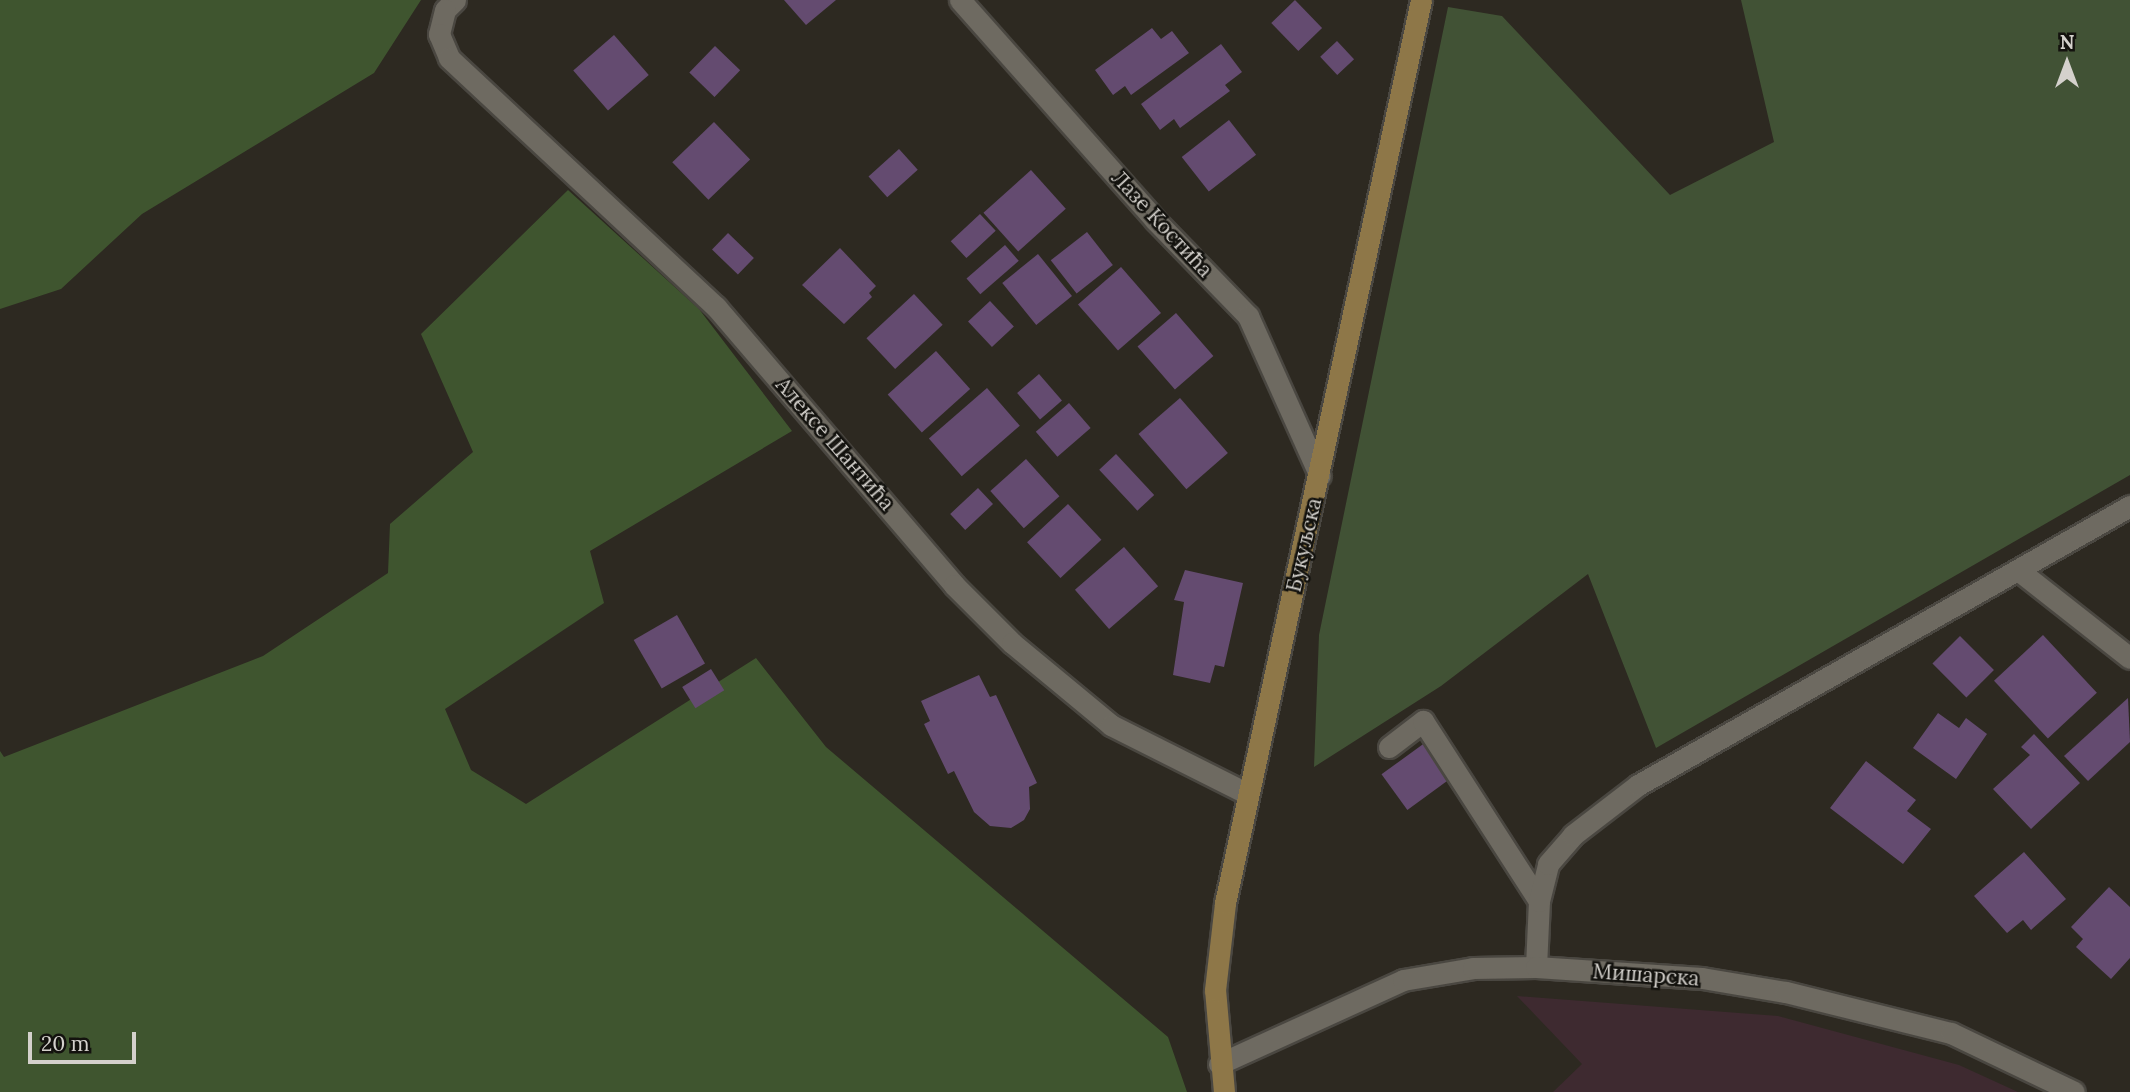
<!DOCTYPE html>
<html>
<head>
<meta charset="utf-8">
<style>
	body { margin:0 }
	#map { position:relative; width:2130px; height:1092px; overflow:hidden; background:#2d2921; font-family:Lora,serif }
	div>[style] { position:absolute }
	.commercial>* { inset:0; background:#3e2a30 }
	.green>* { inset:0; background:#415235 }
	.forest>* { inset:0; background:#3f552f }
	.building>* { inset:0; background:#644b70; transform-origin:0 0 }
	.roads { filter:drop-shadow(2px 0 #4a4741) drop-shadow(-2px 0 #4a4741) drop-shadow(0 2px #4a4741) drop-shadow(0 -2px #4a4741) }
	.minor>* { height:21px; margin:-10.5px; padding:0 10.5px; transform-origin:10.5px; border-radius:10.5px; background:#6e6a61 }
	.major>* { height:21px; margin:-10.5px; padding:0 10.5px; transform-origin:10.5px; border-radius:10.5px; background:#8e7748 }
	span { translate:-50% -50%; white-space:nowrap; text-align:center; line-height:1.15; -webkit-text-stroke:5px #13120e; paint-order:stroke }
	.street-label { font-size:21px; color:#d4d1cc }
	.north { position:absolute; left:2032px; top:28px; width:70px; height:70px; -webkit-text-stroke:5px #13120e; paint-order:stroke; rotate:0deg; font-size:19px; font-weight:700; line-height:28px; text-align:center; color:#d4d1cc }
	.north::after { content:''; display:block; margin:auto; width:24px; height:32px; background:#d4d1cc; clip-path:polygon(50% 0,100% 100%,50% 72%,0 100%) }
	.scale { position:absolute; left:28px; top:1032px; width:108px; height:32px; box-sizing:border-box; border:4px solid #d4d1cc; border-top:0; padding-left:9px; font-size:21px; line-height:24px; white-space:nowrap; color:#d4d1cc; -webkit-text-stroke:5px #13120e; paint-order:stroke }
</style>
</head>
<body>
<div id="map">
	<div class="commercial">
		<div style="clip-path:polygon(1517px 996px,1778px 1016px,1959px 1065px,2018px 1092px,1553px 1092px,1582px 1064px)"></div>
	</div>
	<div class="green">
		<div style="clip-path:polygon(1741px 0,2130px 0,2130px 475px,1656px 748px,1588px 574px,1441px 686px,1314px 767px,1319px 635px,1448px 7px,1502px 16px,1670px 195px,1774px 142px)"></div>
	</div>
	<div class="forest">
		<div style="clip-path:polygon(0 0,421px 0,374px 73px,142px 214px,61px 289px,0 309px)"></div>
		<div style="clip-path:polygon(568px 190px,699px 309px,792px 431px,590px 551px,604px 603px,445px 709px,471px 770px,526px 804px,756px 658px,826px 747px,1168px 1037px,1187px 1092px,0 1092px,0 751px,4px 757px,263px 656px,388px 573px,390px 524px,473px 452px,421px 334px)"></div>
	</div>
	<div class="building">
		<div style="clip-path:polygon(784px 0,836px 0,806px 25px)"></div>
		<div style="left:1295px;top:0;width:39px;height:33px;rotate:46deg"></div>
		<div style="clip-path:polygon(1152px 28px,1161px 39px,1172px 31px,1189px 53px,1131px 95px,1125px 86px,1113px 95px,1095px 70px)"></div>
		<div style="left:614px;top:35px;width:53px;height:54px;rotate:49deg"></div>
		<div style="left:1337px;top:41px;width:25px;height:23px;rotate:47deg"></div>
		<div style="clip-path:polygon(1221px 44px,1242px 72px,1225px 85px,1230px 91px,1180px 128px,1174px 119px,1160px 130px,1141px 104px)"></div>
		<div style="left:715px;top:46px;width:35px;height:37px;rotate:44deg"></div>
		<div style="left:1229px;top:120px;width:44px;height:60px;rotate:52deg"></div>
		<div style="left:714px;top:122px;width:52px;height:58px;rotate:46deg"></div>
		<div style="left:899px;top:149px;width:28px;height:41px;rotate:48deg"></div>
		<div style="left:1031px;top:170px;width:52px;height:64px;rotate:48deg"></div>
		<div style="left:980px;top:214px;width:23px;height:40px;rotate:47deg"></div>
		<div style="left:1087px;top:232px;width:42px;height:46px;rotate:52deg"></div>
		<div style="left:728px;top:233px;width:36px;height:23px;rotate:44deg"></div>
		<div style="left:1005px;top:245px;width:21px;height:51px;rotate:49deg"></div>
		<div style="clip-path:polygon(840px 248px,876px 286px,869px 293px,872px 297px,844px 324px,802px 285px)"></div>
		<div style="left:1038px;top:254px;width:54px;height:46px;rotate:51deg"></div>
		<div style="left:1121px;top:267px;width:61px;height:57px;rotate:49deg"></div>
		<div style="left:914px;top:294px;width:42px;height:65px;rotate:47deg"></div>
		<div style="left:990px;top:301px;width:35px;height:30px;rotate:47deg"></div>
		<div style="left:1176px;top:313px;width:57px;height:51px;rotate:49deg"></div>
		<div style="left:936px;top:351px;width:51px;height:65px;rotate:48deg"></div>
		<div style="left:1039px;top:374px;width:35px;height:29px;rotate:49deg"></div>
		<div style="left:987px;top:388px;width:50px;height:77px;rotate:49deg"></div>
		<div style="left:1180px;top:398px;width:73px;height:55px;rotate:49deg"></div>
		<div style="left:1069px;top:403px;width:33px;height:44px;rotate:49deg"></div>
		<div style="left:1116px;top:454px;width:56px;height:23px;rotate:47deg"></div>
		<div style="left:1026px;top:459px;width:50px;height:48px;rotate:48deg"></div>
		<div style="left:978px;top:488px;width:22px;height:38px;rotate:47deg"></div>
		<div style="left:1068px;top:504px;width:49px;height:56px;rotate:47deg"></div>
		<div style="left:1124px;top:547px;width:52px;height:65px;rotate:49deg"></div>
		<div style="clip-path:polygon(1185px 570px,1243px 583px,1224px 667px,1215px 665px,1210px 683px,1173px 675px,1184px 602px,1174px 600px)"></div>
		<div style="left:677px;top:615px;width:56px;height:50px;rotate:60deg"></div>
		<div style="left:2043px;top:635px;width:79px;height:67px;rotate:47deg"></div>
		<div style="left:1960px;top:636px;width:48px;height:39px;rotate:45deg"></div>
		<div style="left:711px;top:669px;width:25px;height:34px;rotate:58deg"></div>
		<div style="clip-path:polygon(979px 675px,990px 697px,996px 695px,1037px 783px,1029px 787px,1030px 809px,1024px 820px,1011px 828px,990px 826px,974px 812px,954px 771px,948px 774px,924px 724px,930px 721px,921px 701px)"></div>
		<div style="clip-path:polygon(2128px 698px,2130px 742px,2088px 781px,2064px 756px)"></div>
		<div style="clip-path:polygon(1938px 713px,1959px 728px,1966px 718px,1987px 734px,1956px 779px,1913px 748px)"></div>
		<div style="clip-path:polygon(2034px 734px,2080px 783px,2031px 829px,1993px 789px,2030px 755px,2021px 747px)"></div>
		<div style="left:1426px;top:742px;width:44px;height:55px;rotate:54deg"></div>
		<div style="clip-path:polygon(1866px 761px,1916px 800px,1907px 811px,1931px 829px,1903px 864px,1830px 808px)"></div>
		<div style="clip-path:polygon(2024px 852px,2066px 899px,2031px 930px,2023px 920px,2007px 933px,1974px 896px)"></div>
		<div style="clip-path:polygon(2109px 887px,2130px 907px,2130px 958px,2111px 979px,2076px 947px,2083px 939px,2071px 927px)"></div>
	</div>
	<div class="roads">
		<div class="minor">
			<div style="left:455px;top:0;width:14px;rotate:135deg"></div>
			<div style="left:445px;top:10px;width:25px;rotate:104deg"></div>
			<div style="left:439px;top:34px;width:26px;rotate:67deg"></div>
			<div style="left:449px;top:58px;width:365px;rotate:43deg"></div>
			<div style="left:716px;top:307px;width:366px;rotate:49.4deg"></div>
			<div style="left:954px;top:585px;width:82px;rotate:45deg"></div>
			<div style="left:1012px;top:643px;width:129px;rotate:39.6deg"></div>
			<div style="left:1111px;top:725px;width:151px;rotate:26.7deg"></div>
			<div style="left:960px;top:0;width:294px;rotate:48.4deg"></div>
			<div style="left:1155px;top:220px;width:134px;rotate:45.9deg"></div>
			<div style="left:1248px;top:316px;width:175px;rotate:65.8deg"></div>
			<div style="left:2018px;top:570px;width:142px;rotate:38.2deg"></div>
			<div style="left:1389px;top:747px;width:43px;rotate:-37.4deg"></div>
			<div style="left:1423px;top:721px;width:214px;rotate:57.2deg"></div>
			<div style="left:1536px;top:967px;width:66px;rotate:-87.4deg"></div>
			<div style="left:1539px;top:901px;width:38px;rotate:-76deg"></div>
			<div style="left:1548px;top:864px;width:38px;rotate:-49deg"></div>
			<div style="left:1573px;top:835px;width:82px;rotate:-37.6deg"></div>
			<div style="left:1638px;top:785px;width:566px;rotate:-29.56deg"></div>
			<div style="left:1219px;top:1064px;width:202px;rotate:-24.5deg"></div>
			<div style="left:1403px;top:980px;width:71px;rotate:-9.7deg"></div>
			<div style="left:1473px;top:968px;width:63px;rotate:-0.9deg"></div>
			<div style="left:1536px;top:967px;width:166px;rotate:3.8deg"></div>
			<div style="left:1702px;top:978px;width:85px;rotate:9.5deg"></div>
			<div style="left:1786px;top:992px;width:170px;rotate:14deg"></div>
			<div style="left:1951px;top:1033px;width:136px;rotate:25.6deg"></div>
		</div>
		<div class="major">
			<div style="left:1224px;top:1092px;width:102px;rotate:-95deg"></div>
			<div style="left:1215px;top:990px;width:88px;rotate:-83.4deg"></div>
			<div style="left:1225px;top:903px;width:924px;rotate:-77.75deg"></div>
		</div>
	</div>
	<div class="street-label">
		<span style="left:1162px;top:224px;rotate:47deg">Лазе Костића</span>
		<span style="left:835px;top:444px;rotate:49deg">Алексе Шантића</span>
		<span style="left:1304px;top:545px;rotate:-77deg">Букуљска</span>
		<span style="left:1646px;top:975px;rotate:4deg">Мишарска</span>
	</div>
	<div class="north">N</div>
	<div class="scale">20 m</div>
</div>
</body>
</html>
